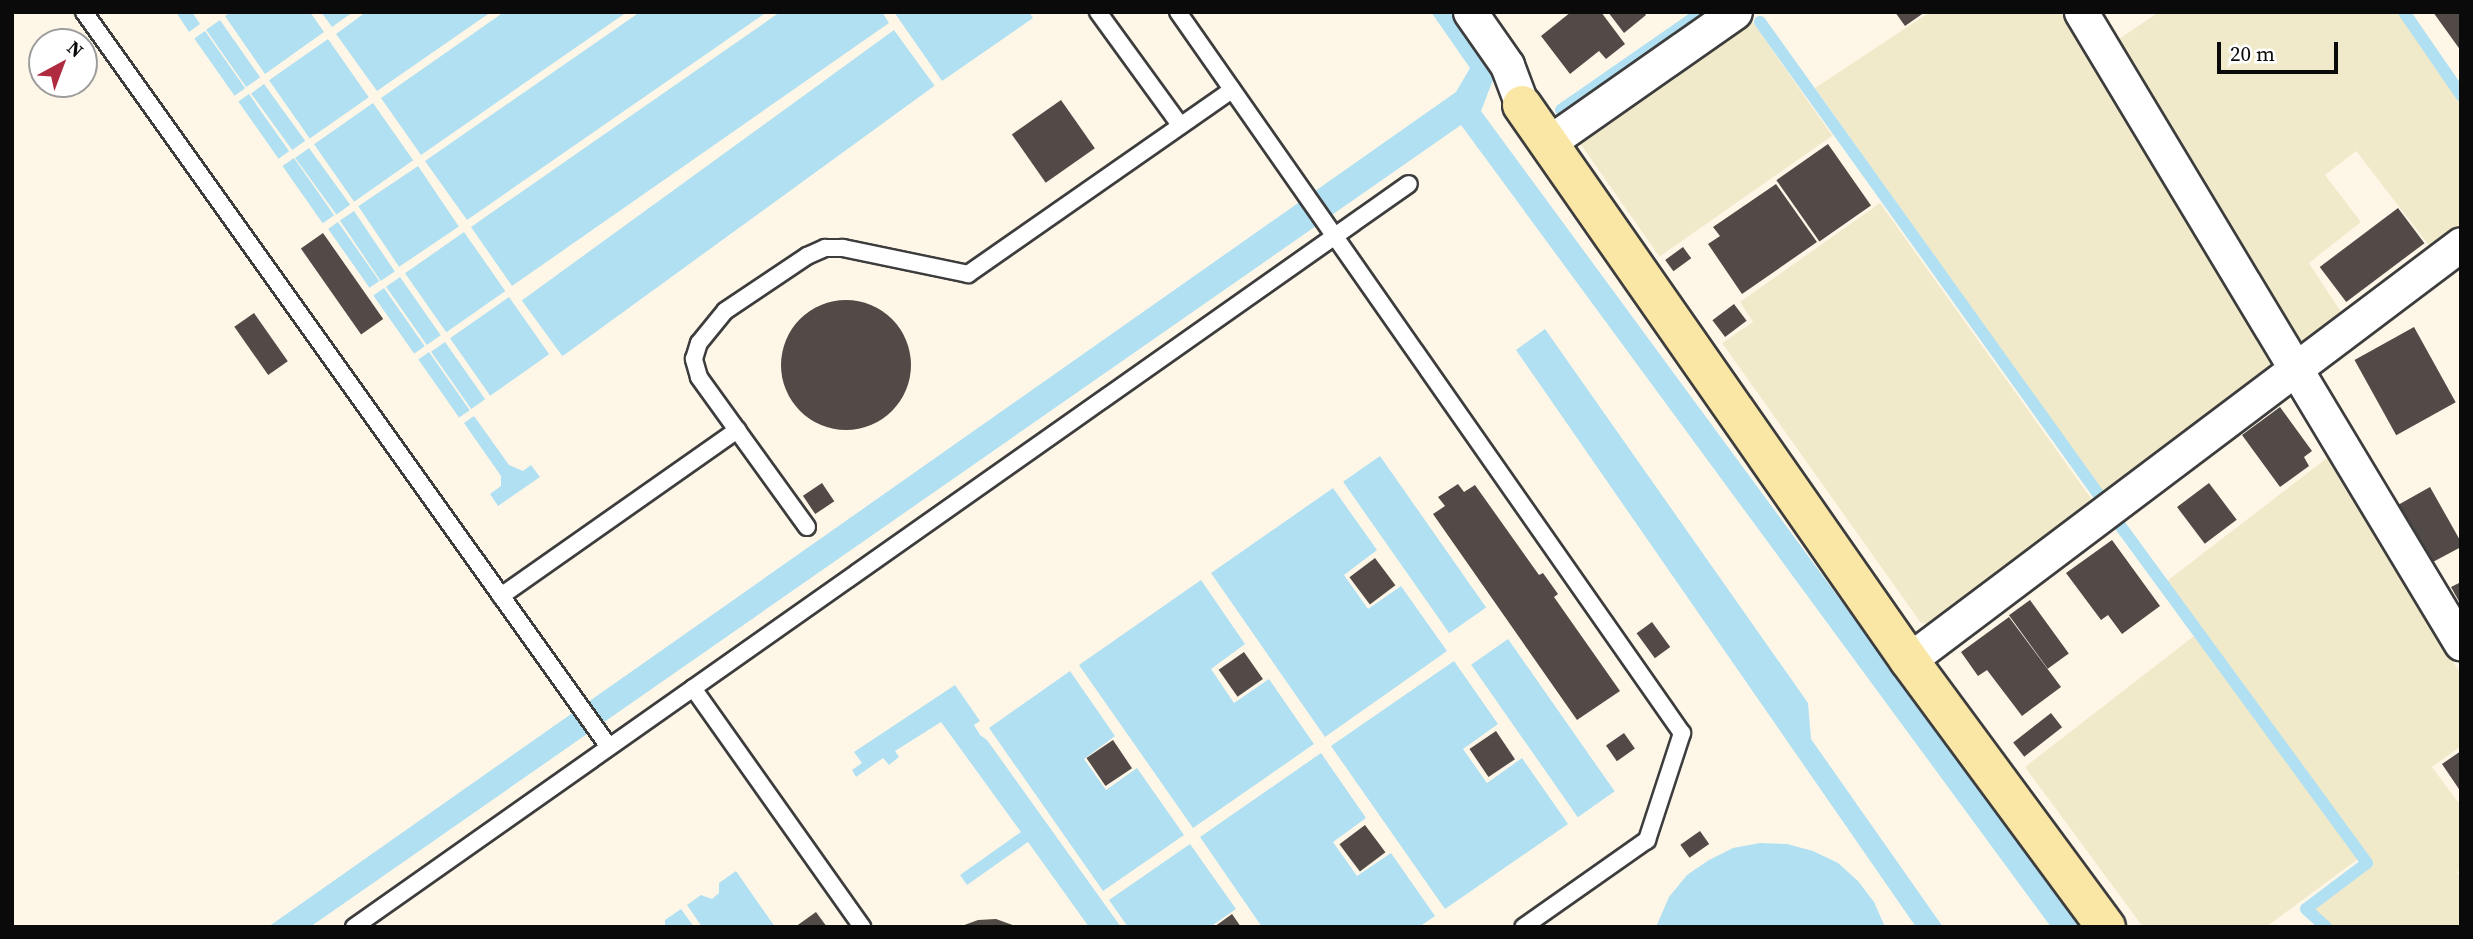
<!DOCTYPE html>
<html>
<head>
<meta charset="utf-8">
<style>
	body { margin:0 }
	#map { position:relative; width:2473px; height:939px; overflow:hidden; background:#fef7e8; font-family:"Source Serif 4",serif }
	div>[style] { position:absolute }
	.farmland>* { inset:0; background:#f1eaca; transform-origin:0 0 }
	.water>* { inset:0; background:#b0e0f2; transform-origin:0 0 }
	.stream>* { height:12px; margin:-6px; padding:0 6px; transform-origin:6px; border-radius:6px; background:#b0e0f2 }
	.building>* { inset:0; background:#524a47; transform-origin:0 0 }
	.round { border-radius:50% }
	.roads { filter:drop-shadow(2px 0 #3d3d3d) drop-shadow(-2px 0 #3d3d3d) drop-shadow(0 2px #3d3d3d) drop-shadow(0 -2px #3d3d3d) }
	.lane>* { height:16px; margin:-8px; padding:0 8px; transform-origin:8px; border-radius:8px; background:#fff }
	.street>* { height:33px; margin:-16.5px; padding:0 16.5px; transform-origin:16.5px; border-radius:16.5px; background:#fff }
	.secondary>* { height:38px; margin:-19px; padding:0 19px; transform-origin:19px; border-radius:19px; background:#fae7a6 }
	span { translate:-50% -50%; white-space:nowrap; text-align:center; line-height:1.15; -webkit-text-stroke:7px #fff; paint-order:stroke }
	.frame { position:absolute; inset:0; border:14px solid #0a0a0a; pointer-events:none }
	.north { position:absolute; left:28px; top:28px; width:70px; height:70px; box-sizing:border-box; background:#fff; border:2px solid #9d9d9d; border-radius:50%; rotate:41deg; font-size:19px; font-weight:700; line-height:28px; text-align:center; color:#0a0a0a }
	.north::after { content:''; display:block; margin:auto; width:24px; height:32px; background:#b02b40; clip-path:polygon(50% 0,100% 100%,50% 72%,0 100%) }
	.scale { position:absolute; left:2217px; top:42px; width:121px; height:32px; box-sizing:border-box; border:4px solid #0a0a0a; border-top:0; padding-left:9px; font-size:21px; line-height:24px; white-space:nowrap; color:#0a0a0a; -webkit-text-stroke:5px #fff; paint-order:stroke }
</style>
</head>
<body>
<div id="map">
	<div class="farmland">
		<div style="clip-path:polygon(1930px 12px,2070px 12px,2275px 358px,2272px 369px,2105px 495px,1815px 88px)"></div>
		<div style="clip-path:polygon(2159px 12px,2399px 12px,2461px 102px,2461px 224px,2431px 248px,2356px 151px,2325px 175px,2361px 222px,2309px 263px,2343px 315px,2298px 347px,2116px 41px)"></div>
		<div style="left:1752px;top:21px;width:140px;height:211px;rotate:55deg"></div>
		<div style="clip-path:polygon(1880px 203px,2095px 504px,1932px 624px,1921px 623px,1722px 343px,1753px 322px,1740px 302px)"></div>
		<div style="clip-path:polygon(2331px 455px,2461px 675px,2461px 746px,2432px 767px,2458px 802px,2461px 800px,2461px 869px,2457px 872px,2461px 877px,2461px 927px,2332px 927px,2313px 909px,2372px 863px,2167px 581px)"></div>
		<div style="clip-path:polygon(2194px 636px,2358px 859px,2266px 927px,2143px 927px,2025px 767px)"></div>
	</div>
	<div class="water">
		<div style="clip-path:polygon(176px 12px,192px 12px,200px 24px,189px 32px)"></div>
		<div style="clip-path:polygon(231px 12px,310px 12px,324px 32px,265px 74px,225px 16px)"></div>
		<div style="clip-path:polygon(321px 12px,353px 12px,332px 27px)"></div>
		<div style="clip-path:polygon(366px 12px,491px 12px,377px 91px,336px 34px)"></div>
		<div style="clip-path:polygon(504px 12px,627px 12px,421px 155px,381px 98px)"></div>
		<div style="clip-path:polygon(640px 12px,767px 12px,467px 220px,425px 161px)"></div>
		<div style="clip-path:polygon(780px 12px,882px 12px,889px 23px,512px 286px,471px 227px)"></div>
		<div style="clip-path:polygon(894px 12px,1029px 12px,1033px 18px,942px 81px)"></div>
		<div style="clip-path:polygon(1431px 12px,1454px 12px,1496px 72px,1481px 111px,2081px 927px,2051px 927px,1461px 125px,310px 927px,268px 927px,1456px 92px,1470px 68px)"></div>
		<div style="left:220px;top:20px;width:70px;height:17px;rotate:55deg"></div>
		<div style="left:894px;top:30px;width:69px;height:460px;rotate:54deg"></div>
		<div style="left:205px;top:31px;width:70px;height:13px;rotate:55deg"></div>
		<div style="left:328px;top:39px;width:71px;height:72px;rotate:55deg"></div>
		<div style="left:264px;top:84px;width:70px;height:16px;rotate:54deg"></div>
		<div style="left:249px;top:94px;width:70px;height:13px;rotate:55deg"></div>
		<div style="left:373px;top:103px;width:70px;height:72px;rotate:55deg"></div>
		<div style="left:309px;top:148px;width:70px;height:17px;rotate:54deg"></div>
		<div style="left:294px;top:158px;width:70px;height:14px;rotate:55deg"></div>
		<div style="left:418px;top:166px;width:73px;height:72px;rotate:56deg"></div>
		<div style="left:354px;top:211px;width:73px;height:17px;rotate:56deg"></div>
		<div style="left:338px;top:222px;width:72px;height:12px;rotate:55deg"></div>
		<div style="left:464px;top:232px;width:72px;height:72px;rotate:55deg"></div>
		<div style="left:400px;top:277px;width:71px;height:17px;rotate:55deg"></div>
		<div style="left:384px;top:288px;width:71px;height:13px;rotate:55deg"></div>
		<div style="left:509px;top:297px;width:70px;height:72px;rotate:55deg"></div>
		<div style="clip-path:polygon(1545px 329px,1808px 703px,1811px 739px,1943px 927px,1916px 927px,1516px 350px)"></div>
		<div style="left:445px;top:342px;width:70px;height:17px;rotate:55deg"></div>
		<div style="left:429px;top:352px;width:71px;height:13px;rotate:55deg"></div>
		<div style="clip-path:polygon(474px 416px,509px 465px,523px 471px,531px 465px,540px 477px,498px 506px,490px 494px,501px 486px,501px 476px,464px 423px)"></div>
		<div style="left:1380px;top:456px;width:185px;height:45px;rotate:55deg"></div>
		<div style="clip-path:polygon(1333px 488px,1377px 550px,1344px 575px,1368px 609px,1401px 586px,1447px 651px,1325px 737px,1211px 573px)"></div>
		<div style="clip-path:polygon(1201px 580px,1245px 644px,1211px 669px,1234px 703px,1269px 679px,1314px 744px,1193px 828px,1079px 665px)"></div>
		<div style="left:1508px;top:639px;width:186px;height:45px;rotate:55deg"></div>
		<div style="clip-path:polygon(1454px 661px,1498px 724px,1463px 749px,1487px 783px,1522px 758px,1568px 824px,1445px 909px,1331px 746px)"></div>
		<div style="clip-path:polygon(1070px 671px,1115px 736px,1084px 759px,1106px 790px,1137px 768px,1184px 835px,1103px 891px,989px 728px)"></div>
		<div style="clip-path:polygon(955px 685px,980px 721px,974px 725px,980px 735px,987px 740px,1121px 927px,1089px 927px,1028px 842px,967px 885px,960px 875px,1021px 832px,941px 722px,895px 751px,899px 757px,889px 765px,883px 758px,856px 777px,852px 770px,862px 763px,854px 752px)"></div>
		<div style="clip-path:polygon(1321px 753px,1366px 818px,1333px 842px,1357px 876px,1391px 853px,1435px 916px,1419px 927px,1262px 927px,1200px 837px)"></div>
		<div style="clip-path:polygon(1760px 843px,1787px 844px,1813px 851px,1838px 863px,1858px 881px,1874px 902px,1885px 927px,1656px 927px,1669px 897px,1687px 875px,1709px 860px,1733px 848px)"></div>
		<div style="clip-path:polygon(1190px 844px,1236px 909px,1210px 927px,1128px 927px,1109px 900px)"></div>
		<div style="clip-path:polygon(736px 871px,775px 927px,702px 927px,687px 905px,701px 895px,712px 899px,719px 893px,719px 883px)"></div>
		<div style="clip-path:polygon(681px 909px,694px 927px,665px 927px,665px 920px)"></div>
	</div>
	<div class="stream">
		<div style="left:2404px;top:12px;width:101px;rotate:55.5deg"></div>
		<div style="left:1760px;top:22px;width:586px;rotate:54.38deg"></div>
		<div style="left:1561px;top:110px;width:172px;rotate:-34.8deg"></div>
		<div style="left:2119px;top:524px;width:420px;rotate:53.8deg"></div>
		<div style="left:2367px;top:863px;width:76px;rotate:143deg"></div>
		<div style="left:2306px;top:909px;width:27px;rotate:42deg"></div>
	</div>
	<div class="building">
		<div style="clip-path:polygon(1571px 12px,1601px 12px,1625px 44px,1606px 59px,1599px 51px,1570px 74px,1541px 36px)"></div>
		<div style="clip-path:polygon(1608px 12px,1644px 12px,1646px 15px,1624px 33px)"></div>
		<div style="clip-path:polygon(1895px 12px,1925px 12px,1905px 26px)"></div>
		<div style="clip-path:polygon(2433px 12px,2461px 12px,2461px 51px)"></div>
		<div style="left:1061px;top:100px;width:59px;height:60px;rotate:55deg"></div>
		<div style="left:1828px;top:144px;width:75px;height:63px;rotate:55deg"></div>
		<div style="clip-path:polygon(1776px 184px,1817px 242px,1742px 294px,1708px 244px,1720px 236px,1713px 227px)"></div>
		<div style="left:2398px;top:208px;width:44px;height:98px;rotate:53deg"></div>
		<div style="left:323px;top:233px;width:105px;height:27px;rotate:55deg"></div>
		<div style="left:1683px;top:247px;width:14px;height:22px;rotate:54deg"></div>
		<div class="round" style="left:781px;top:300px;width:130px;height:130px"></div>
		<div style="left:1734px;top:304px;width:21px;height:27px;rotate:53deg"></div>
		<div style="left:254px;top:313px;width:59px;height:24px;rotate:55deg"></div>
		<div style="left:2414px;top:327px;width:86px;height:68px;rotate:61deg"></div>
		<div style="clip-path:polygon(2280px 407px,2312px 451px,2304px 457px,2309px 466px,2280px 487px,2242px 435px)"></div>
		<div style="left:822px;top:483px;width:22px;height:23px;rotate:56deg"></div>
		<div style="left:2209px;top:483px;width:46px;height:40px;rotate:53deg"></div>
		<div style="clip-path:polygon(1458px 484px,1464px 492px,1475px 485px,1539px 575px,1543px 573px,1558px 594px,1554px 597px,1620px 691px,1577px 720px,1433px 514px,1445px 506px,1438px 497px)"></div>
		<div style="clip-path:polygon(2430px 487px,2461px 542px,2461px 547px,2431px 563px,2398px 505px)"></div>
		<div style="clip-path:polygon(2112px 540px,2160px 606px,2122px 634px,2108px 615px,2101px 620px,2066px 573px)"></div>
		<div style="left:1375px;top:558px;width:34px;height:32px;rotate:53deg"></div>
		<div style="clip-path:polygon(2461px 582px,2461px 605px,2451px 587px)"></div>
		<div style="left:2030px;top:600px;width:66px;height:26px;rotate:54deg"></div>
		<div style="clip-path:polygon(2009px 617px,2061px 687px,2022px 716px,1987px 670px,1978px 676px,1961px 652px)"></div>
		<div style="left:1652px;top:622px;width:31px;height:19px;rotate:54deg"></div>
		<div style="left:1244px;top:652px;width:33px;height:31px;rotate:55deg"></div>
		<div style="left:2051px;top:713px;width:18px;height:48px;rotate:52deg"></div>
		<div style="left:1496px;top:731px;width:34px;height:32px;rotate:56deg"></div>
		<div style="left:1624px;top:733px;width:19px;height:22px;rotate:55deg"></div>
		<div style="left:1113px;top:740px;width:34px;height:32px;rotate:56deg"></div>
		<div style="clip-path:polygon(2461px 751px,2461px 792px,2442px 764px)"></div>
		<div style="left:1365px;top:825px;width:34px;height:32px;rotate:53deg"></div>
		<div style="left:1700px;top:831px;width:16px;height:24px;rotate:55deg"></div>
		<div style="clip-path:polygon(816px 912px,827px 927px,795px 927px)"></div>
		<div style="clip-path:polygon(1232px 914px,1241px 927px,1214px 927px)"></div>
		<div style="clip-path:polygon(996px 919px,1018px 927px,959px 927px,978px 920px)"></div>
	</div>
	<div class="roads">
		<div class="lane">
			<div style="left:84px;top:12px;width:903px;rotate:54.46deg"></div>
			<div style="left:1098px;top:12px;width:140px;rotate:54deg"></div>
			<div style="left:1178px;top:12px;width:880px;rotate:55.05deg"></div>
			<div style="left:1682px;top:733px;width:113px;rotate:108.1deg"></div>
			<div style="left:1647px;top:840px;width:151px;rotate:144.9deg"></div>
			<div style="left:807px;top:527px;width:185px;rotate:-125.8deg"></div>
			<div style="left:699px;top:377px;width:19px;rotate:-106deg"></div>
			<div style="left:694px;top:359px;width:17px;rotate:-73deg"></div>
			<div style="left:699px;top:343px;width:41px;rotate:-50.9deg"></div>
			<div style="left:725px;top:311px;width:99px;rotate:-33.9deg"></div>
			<div style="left:807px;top:256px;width:20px;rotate:-24deg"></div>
			<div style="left:825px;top:248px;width:18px"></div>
			<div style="left:843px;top:248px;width:128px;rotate:11.7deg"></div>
			<div style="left:968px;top:274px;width:322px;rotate:-34.9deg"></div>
			<div style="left:501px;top:596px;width:289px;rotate:-35.1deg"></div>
			<div style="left:693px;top:688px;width:293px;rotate:54.7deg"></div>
			<div style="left:354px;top:927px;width:1290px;rotate:-35.16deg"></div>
		</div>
		<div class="street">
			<div style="left:1470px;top:12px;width:65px;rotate:55.1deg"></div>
			<div style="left:1507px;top:65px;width:43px;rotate:69.4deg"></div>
			<div style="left:2081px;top:12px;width:737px;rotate:58.98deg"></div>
			<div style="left:1548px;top:143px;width:228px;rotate:-35deg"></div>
			<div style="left:1909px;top:660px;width:691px;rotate:-37deg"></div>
		</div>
		<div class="secondary">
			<div style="left:1522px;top:105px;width:677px;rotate:55.11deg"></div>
			<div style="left:1909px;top:660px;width:332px;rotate:53.6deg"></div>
		</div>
	</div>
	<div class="frame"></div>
	<div class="north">N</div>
	<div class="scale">20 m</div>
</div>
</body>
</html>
